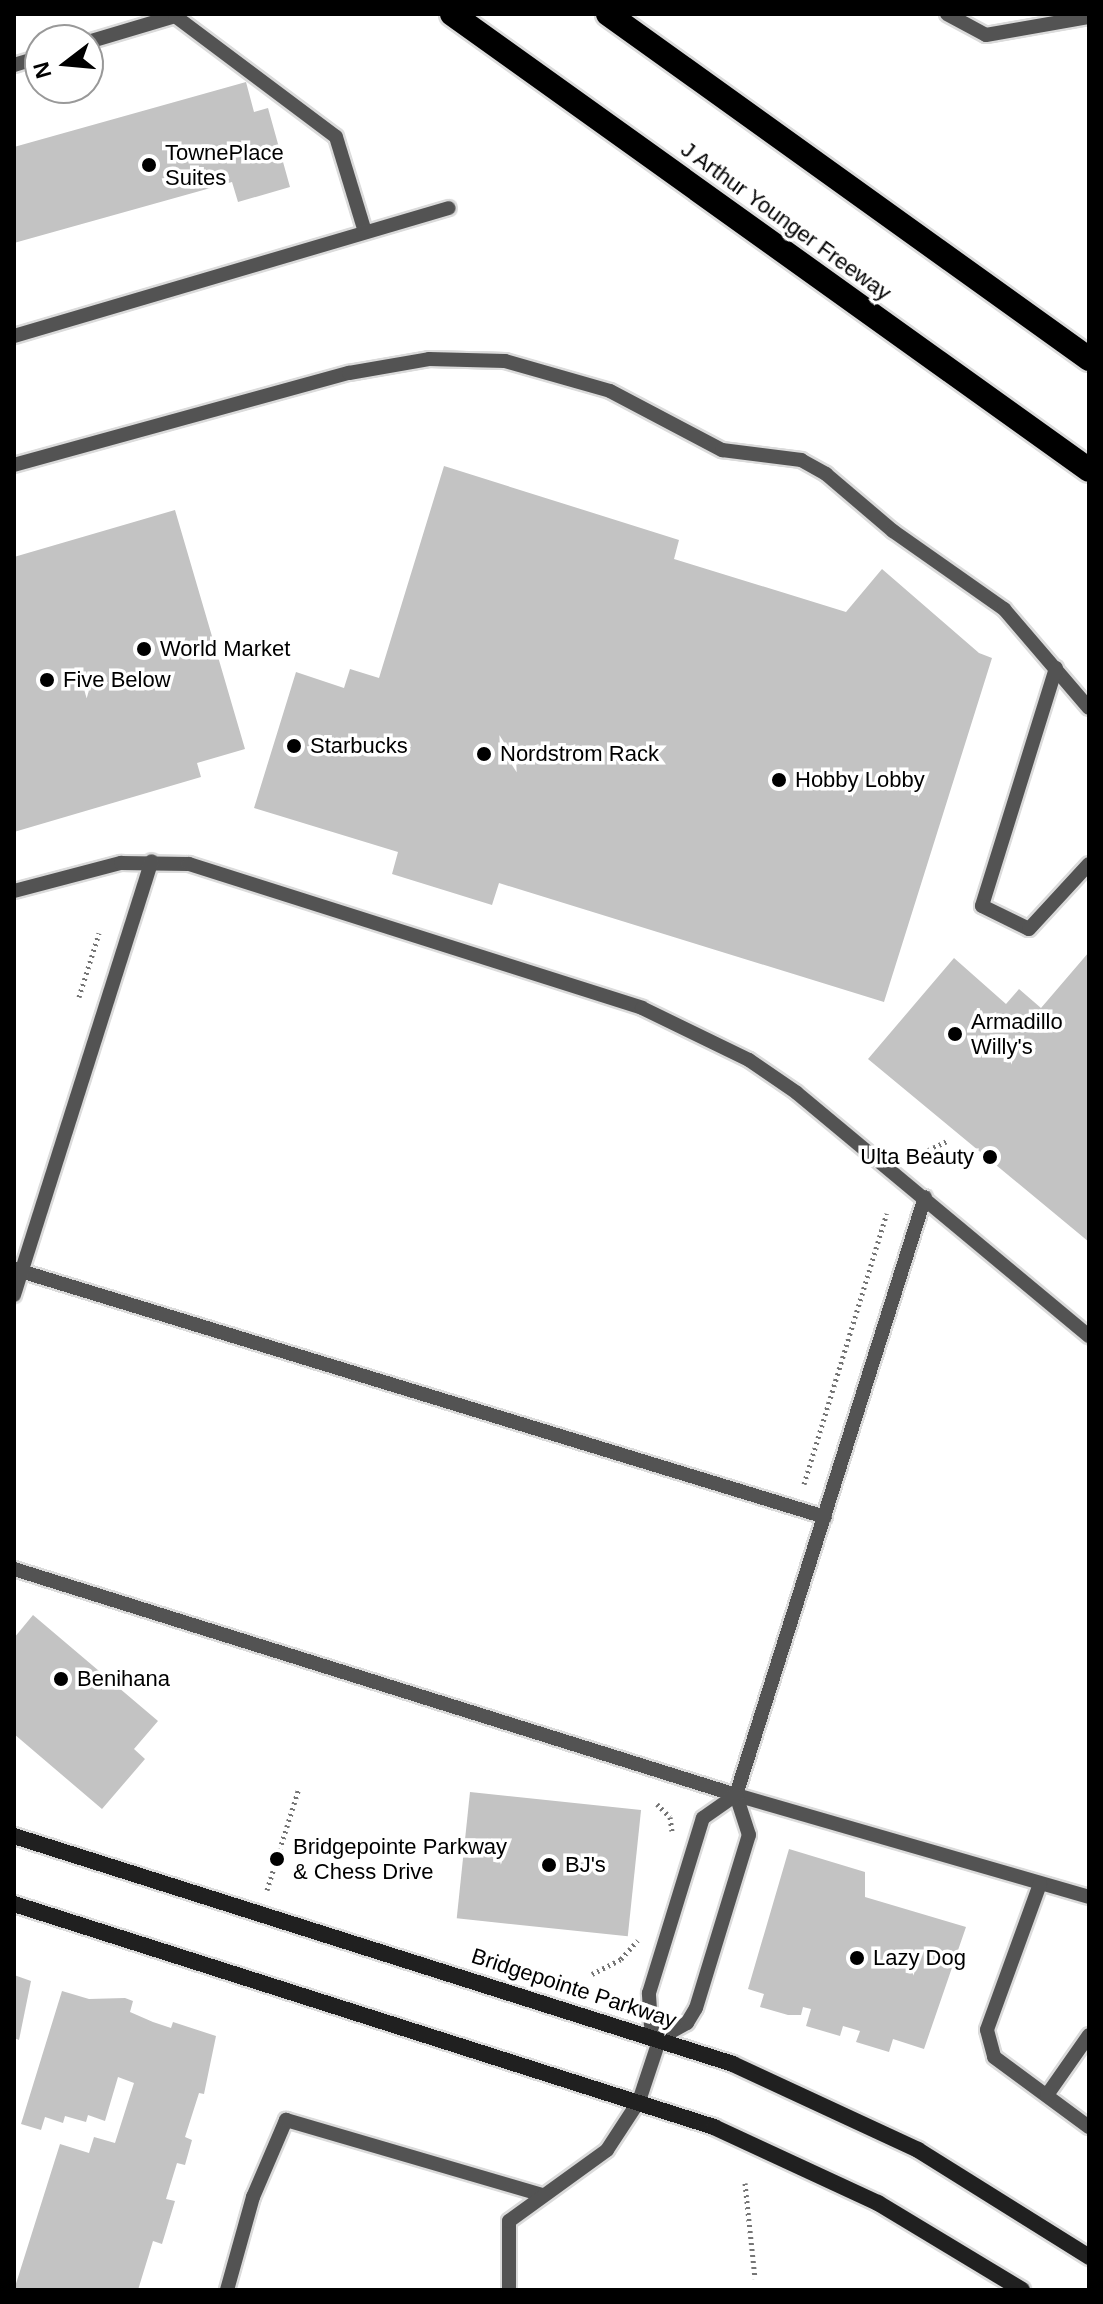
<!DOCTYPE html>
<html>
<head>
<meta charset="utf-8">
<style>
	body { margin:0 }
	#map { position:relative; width:1103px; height:2304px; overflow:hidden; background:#fff; font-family:Helvetica,sans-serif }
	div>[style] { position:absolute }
	.building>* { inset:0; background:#c3c3c3; transform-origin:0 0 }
	.path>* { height:5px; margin-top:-2.5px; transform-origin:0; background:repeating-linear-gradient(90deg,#757575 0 2px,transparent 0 6px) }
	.roads { filter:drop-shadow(2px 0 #dbdbdb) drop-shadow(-2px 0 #dbdbdb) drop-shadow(0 2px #dbdbdb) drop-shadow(0 -2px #dbdbdb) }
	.service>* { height:14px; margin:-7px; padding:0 7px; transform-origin:7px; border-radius:7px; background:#535353 }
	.secondary>* { height:16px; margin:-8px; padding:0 8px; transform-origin:8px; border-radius:8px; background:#202020 }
	.motorway>* { height:24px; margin:-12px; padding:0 12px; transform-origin:12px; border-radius:12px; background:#000 }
	.dots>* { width:22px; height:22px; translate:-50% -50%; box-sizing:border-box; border:4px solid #fff; border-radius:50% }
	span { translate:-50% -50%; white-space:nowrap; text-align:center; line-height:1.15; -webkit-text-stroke:7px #fff; paint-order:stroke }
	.poi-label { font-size:22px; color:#000 }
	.left { translate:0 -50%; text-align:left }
	.right { translate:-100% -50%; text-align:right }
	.street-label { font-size:22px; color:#000 }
	.frame { position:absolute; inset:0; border:16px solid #000; pointer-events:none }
	.north { position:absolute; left:24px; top:24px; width:80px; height:80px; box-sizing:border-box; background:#fff; border:2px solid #999; border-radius:50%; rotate:254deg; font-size:22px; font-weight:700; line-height:32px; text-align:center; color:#000 }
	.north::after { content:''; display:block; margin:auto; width:28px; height:36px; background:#000; clip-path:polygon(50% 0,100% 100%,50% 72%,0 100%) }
</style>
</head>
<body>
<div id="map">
	<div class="building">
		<div style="clip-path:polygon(246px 82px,254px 112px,268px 108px,290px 187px,238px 202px,232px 182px,14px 243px,14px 147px)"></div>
		<div style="clip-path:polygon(444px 466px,679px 540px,674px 559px,846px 612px,882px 569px,979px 653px,992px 658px,884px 1002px,499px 883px,492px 905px,392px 874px,398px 852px,254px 808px,296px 672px,344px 688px,350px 669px,379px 678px)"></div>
		<div style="clip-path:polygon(175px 510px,245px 749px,197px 763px,201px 777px,14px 832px,14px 557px)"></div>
		<div style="clip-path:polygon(1089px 952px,1089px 1242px,868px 1059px,954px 958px,1006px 1004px,1019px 989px,1041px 1008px)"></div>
		<div style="clip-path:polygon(33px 1615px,158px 1721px,134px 1749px,145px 1759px,102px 1809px,14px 1734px,14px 1638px)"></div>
		<div style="left:470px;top:1792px;width:172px;height:127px;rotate:6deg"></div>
		<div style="clip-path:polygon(789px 1849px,865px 1872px,865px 1897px,966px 1927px,924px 2049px,893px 2039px,889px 2052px,856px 2042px,860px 2031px,843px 2026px,840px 2036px,806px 2026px,811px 2009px,803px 2007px,801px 2015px,788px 2015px,760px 2007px,764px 1994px,748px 1989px)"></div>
		<div style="clip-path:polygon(14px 1975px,31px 1981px,19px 2040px,14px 2038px)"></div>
		<div style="clip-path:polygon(62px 1991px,89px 1999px,125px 1998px,133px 2001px,130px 2012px,153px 2022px,171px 2028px,173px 2022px,216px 2036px,204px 2094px,199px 2093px,185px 2137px,192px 2140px,185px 2165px,177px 2163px,166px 2199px,175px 2201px,162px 2244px,153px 2241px,138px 2290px,14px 2290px,60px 2144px,89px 2153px,94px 2137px,115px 2143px,134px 2083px,118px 2077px,105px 2121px,88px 2115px,86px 2122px,65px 2116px,63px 2123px,45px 2117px,41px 2130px,21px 2124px)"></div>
	</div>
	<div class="path">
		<div style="left:79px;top:997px;width:67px;rotate:-72.6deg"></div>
		<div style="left:912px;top:1158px;width:39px;rotate:-26deg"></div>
		<div style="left:804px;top:1484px;width:283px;rotate:-73deg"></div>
		<div style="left:657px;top:1804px;width:18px;rotate:45deg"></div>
		<div style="left:670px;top:1817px;width:14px;rotate:82deg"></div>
		<div style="left:267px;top:1890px;width:107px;rotate:-72.6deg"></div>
		<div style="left:592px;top:1974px;width:33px;rotate:-27deg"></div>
		<div style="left:621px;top:1959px;width:25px;rotate:-48deg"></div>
		<div style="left:745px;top:2183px;width:96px;rotate:84deg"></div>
	</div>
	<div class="roads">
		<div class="service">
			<div style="left:947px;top:14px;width:44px;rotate:28.3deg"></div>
			<div style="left:986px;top:35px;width:105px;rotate:-9.9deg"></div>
			<div style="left:88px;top:42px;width:91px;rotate:-16.6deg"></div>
			<div style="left:175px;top:16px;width:201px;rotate:36.9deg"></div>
			<div style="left:336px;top:137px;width:99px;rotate:73deg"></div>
			<div style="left:14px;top:65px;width:27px;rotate:-17deg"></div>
			<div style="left:14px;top:336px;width:453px;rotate:-16.4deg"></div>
			<div style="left:14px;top:465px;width:347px;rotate:-15.4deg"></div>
			<div style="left:349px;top:373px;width:81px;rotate:-9.9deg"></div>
			<div style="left:429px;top:359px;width:76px;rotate:1.5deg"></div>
			<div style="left:505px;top:361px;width:109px;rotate:15.9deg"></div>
			<div style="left:610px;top:391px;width:127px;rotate:27.8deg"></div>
			<div style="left:722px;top:450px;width:80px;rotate:7.2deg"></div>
			<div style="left:801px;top:460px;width:29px;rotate:29deg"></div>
			<div style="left:826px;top:474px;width:88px;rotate:40.4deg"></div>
			<div style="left:893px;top:531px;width:136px;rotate:35.1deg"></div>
			<div style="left:1004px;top:609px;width:130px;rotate:49.4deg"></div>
			<div style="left:1056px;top:668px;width:249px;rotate:107.3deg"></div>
			<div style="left:982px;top:906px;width:52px;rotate:26.1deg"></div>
			<div style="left:1029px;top:929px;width:88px;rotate:-47.3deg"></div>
			<div style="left:14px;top:891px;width:111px;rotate:-14.7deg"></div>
			<div style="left:121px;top:863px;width:68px;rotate:0.8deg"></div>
			<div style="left:189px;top:864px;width:475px;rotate:17.6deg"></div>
			<div style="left:642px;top:1008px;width:119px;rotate:25.9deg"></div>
			<div style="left:749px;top:1060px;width:58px;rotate:34.5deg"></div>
			<div style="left:797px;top:1093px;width:380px;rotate:39.8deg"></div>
			<div style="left:14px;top:1269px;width:848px;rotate:17deg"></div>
			<div style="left:14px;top:1295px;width:455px;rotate:-72.4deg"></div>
			<div style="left:14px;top:1569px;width:757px;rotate:17.38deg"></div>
			<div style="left:736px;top:1795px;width:367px;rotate:16.1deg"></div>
			<div style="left:1040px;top:1884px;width:155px;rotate:110deg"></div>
			<div style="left:987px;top:2030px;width:28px;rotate:75deg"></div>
			<div style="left:994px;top:2057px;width:118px;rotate:36.4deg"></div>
			<div style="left:660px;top:2038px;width:31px;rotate:-29deg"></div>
			<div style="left:687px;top:2023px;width:17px;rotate:-59deg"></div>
			<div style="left:696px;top:2008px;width:181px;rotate:-73deg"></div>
			<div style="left:749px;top:1835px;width:42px;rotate:-108deg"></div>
			<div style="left:736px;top:1795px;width:627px;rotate:-72.46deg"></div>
			<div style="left:660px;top:2038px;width:17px;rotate:-123deg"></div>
			<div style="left:651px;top:2024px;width:31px;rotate:-94deg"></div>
			<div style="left:649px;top:1993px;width:183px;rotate:-72.9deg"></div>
			<div style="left:703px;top:1818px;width:40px;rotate:-34.9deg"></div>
			<div style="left:1047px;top:2095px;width:73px;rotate:-55deg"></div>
			<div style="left:227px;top:2290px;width:97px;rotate:-74.4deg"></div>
			<div style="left:253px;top:2197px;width:84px;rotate:-66.8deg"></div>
			<div style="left:286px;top:2120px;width:267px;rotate:16.3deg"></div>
			<div style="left:509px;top:2290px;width:69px;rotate:-90deg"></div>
			<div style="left:509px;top:2221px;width:121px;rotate:-35.9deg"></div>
			<div style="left:607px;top:2150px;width:59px;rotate:-56.9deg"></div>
			<div style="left:639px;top:2101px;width:66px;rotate:-71.6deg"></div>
		</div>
		<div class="secondary">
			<div style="left:14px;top:1836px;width:754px;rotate:17.59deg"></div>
			<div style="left:733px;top:2064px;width:204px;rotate:24.9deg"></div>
			<div style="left:918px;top:2150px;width:202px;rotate:32deg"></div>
			<div style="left:14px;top:1904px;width:735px;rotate:17.67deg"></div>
			<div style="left:714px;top:2127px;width:181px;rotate:24.9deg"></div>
			<div style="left:878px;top:2203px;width:168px;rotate:31.1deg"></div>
		</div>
		<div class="motorway">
			<div style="left:452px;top:14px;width:783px;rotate:35.6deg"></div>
			<div style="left:608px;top:14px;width:592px;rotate:35.65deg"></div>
		</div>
	</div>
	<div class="dots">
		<div style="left:149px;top:165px;background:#000"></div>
		<div style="left:144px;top:649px;background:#000"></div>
		<div style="left:47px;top:680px;background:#000"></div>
		<div style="left:294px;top:746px;background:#000"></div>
		<div style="left:484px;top:754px;background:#000"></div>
		<div style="left:779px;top:780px;background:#000"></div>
		<div style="left:955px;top:1034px;background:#000"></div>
		<div style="left:990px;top:1157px;background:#000"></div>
		<div style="left:61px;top:1679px;background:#000"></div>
		<div style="left:277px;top:1859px;background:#000"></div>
		<div style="left:549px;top:1865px;background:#000"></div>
		<div style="left:857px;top:1958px;background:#000"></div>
	</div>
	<div class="poi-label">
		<span class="left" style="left:165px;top:165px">TownePlace<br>Suites</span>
		<span class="left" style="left:160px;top:649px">World Market</span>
		<span class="left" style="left:63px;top:680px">Five Below</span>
		<span class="left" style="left:310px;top:746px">Starbucks</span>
		<span class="left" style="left:500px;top:754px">Nordstrom Rack</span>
		<span class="left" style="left:795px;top:780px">Hobby Lobby</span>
		<span class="left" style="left:971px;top:1034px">Armadillo<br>Willy's</span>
		<span class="right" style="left:974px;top:1157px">Ulta Beauty</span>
		<span class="left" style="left:77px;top:1679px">Benihana</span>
		<span class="left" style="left:293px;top:1859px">Bridgepointe Parkway<br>&amp; Chess Drive</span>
		<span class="left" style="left:565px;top:1865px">BJ's</span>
		<span class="left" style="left:873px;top:1958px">Lazy Dog</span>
	</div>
	<div class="street-label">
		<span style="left:786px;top:221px;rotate:36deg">J Arthur Younger Freeway</span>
		<span style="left:574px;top:1988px;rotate:18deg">Bridgepointe Parkway</span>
	</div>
	<div class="frame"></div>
	<div class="north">N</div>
</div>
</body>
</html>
